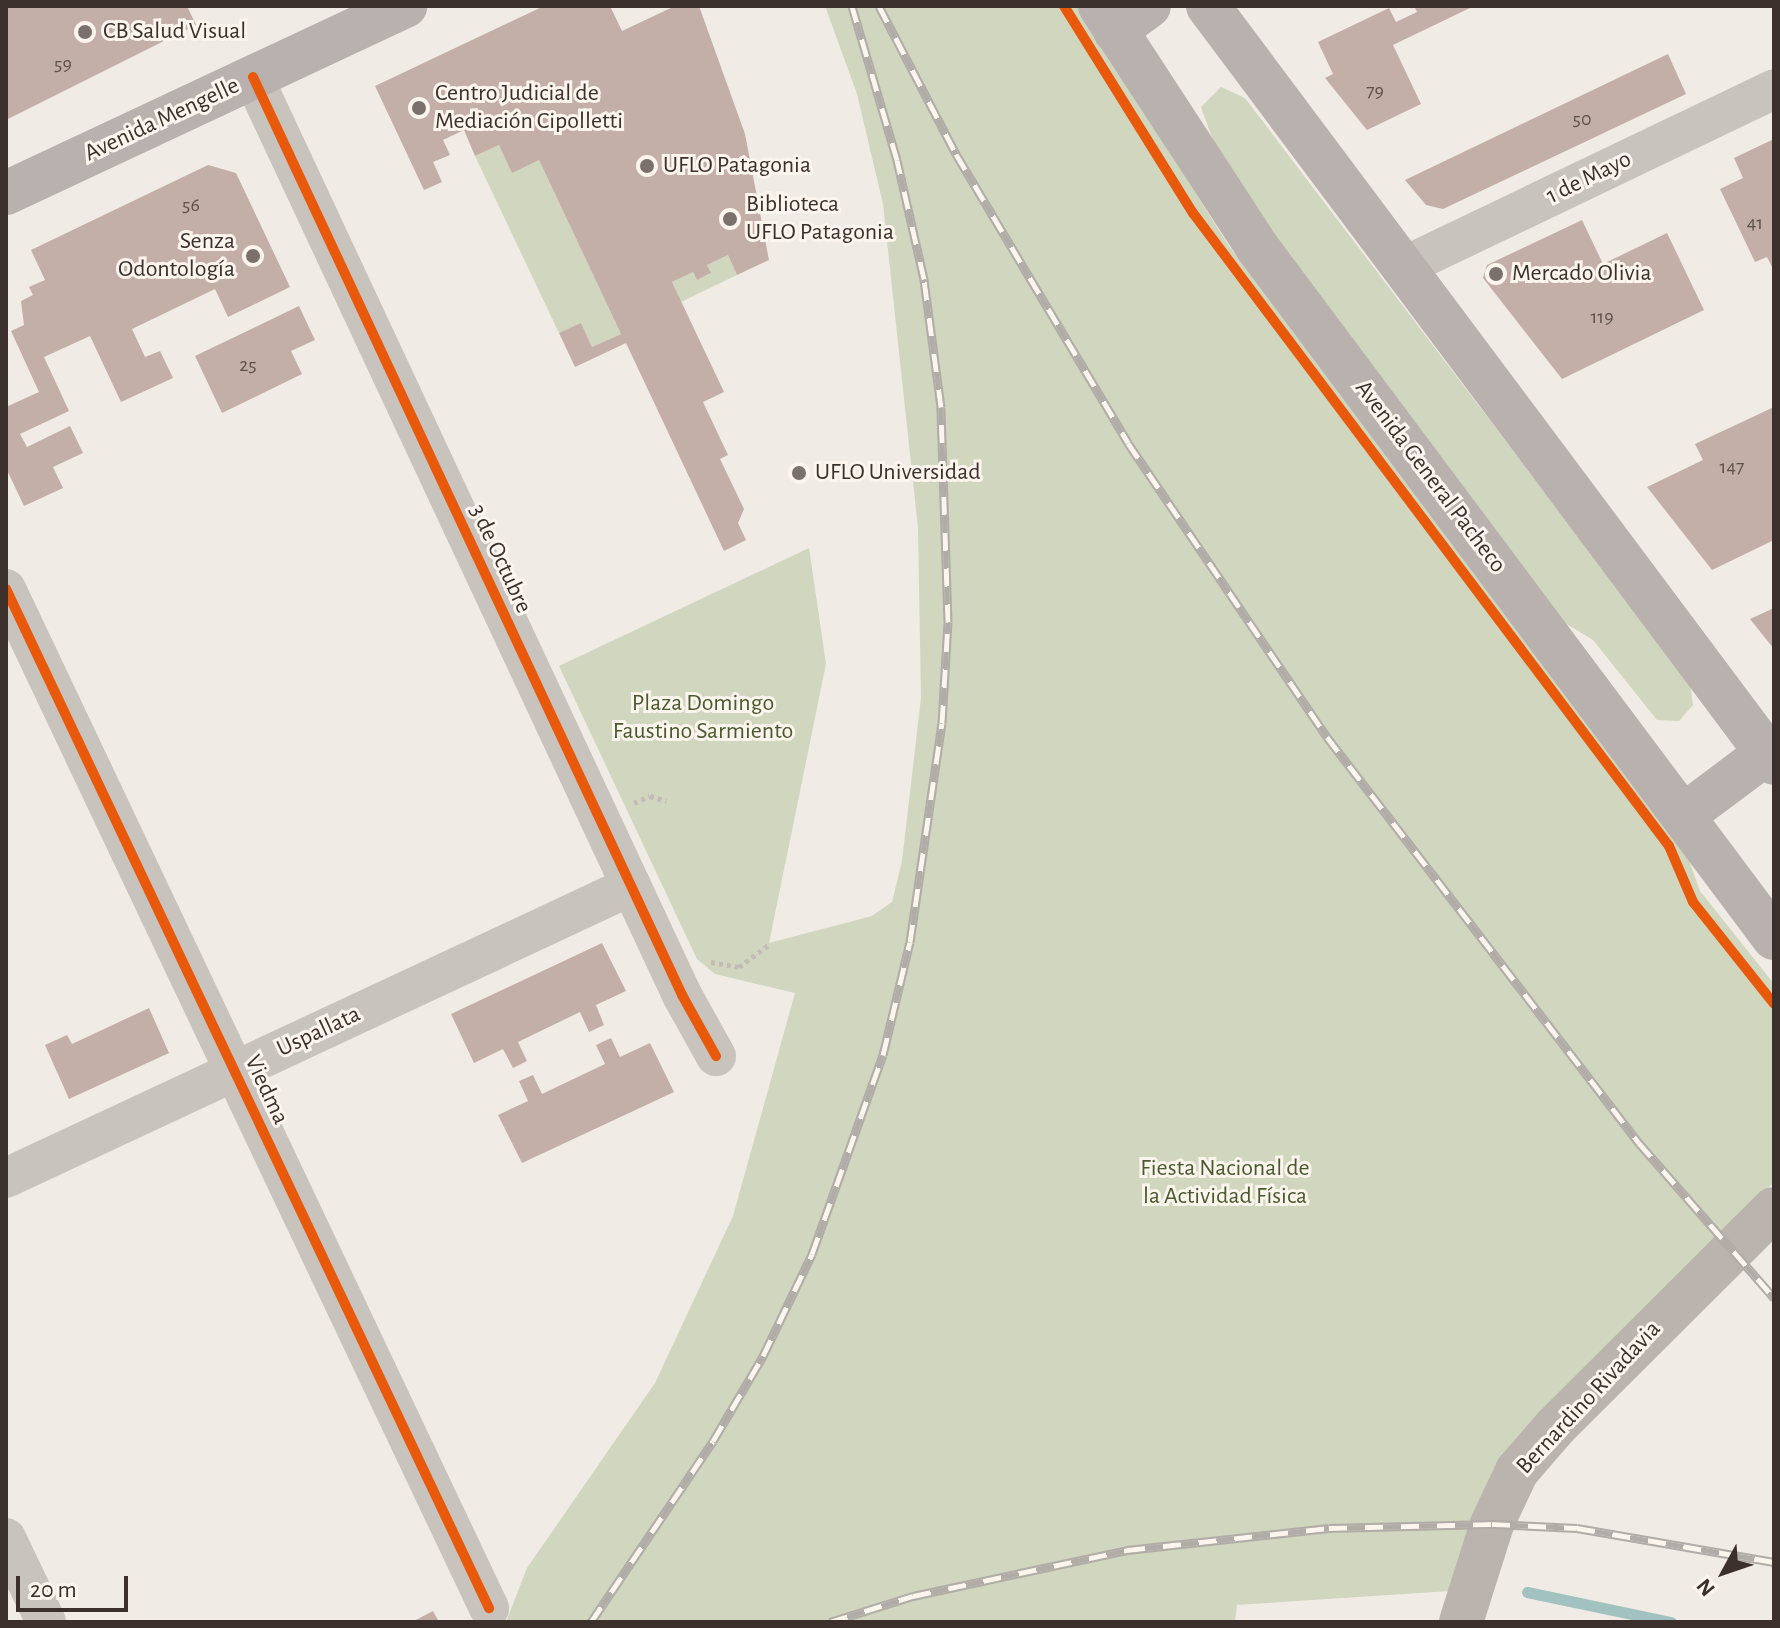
<!DOCTYPE html>
<html>
<head>
<meta charset="utf-8">
<style>
	body { margin:0 }
	#map { position:relative; width:1780px; height:1628px; overflow:hidden; background:#f0ebe5; font-family:"Alegreya Sans",sans-serif }
	div>[style] { position:absolute }
	.green>* { inset:0; background:#d1d6bf }
	.stream>* { height:11px; margin:-5.5px; padding:0 5.5px; transform-origin:5.5px; border-radius:5.5px; background:#a1c2c1 }
	.building>* { inset:0; background:#c3afa7 }
	.path>* { height:5px; margin-top:-2.5px; transform-origin:0; background:repeating-linear-gradient(90deg,#c2bbb6 0 4px,transparent 0 8px) }
	.street>* { height:40px; margin:-20px; padding:0 20px; transform-origin:20px; border-radius:20px; background:#c9c3be }
	.secondary>* { height:44px; margin:-22px; padding:0 22px; transform-origin:22px; border-radius:22px; background:#bab3ae }
	.primary>* { height:44px; margin:-22px; padding:0 22px; transform-origin:22px; border-radius:22px; background:#b8b1ad }
	.rail>* { height:9px; margin-top:-4.5px; transform-origin:0; background:repeating-linear-gradient(90deg,#fbf5ee 0 18px,#b1aca8 0 36px); box-sizing:border-box; border-block:2px solid #b1aca8 }
	.cycleway>* { height:10px; margin:-5px; padding:0 5px; transform-origin:5px; border-radius:5px; background:#e8590c }
	.dots>* { width:22px; height:22px; translate:-50% -50%; box-sizing:border-box; border:4px solid #fbf5ee; border-radius:50% }
	span { translate:-50% -50%; white-space:nowrap; text-align:center; line-height:1.15; -webkit-text-stroke:6px #fbf5ee; paint-order:stroke }
	.number-label { font-size:20px; color:#5d504a }
	.number-label span { -webkit-text-stroke-width:0 }
	.poi-label { font-size:24px; color:#3b302b }
	.left { translate:0 -50%; text-align:left }
	.right { translate:-100% -50%; text-align:right }
	.street-label { font-size:24px; color:#3b302b }
	.park-label { font-size:24px; color:#4a5a2e }
	.frame { position:absolute; inset:0; border:8px solid #3b302b; pointer-events:none }
	.north { position:absolute; left:1684px; top:1532px; width:80px; height:80px; -webkit-text-stroke:6px #fbf5ee; paint-order:stroke; rotate:230deg; font-size:22px; font-weight:700; line-height:32px; text-align:center; color:#3b302b }
	.north::after { content:''; display:block; margin:auto; width:28px; height:36px; background:#3b302b; clip-path:polygon(50% 0,100% 100%,50% 72%,0 100%) }
	.scale { position:absolute; left:16px; top:1576px; width:112px; height:36px; box-sizing:border-box; border:4px solid #3b302b; border-top:0; padding-left:10px; font-size:24px; line-height:28px; white-space:nowrap; color:#3b302b; -webkit-text-stroke:6px #fbf5ee; paint-order:stroke }
</style>
</head>
<body>
<div id="map">
	<div class="green">
		<div style="clip-path:polygon(825px 6px,1077px 6px,1229px 246px,1682px 841px,1700px 891px,1774px 984px,1774px 1182px,1527px 1433px,1450px 1591px,1237px 1605px,1235px 1622px,506px 1622px,527px 1568px,655px 1383px,733px 1216px,795px 993px,715px 974px,697px 959px,559px 666px,809px 548px,826px 664px,769px 943px,872px 916px,892px 902px,902px 861px,921px 698px,918px 528px,883px 204px,857px 94px)"></div>
		<div style="clip-path:polygon(1221px 87px,1245px 98px,1690px 684px,1693px 705px,1679px 721px,1657px 720px,1593px 640px,1565px 623px,1221px 163px,1201px 107px)"></div>
		<div style="clip-path:polygon(499px 145px,512px 172px,539px 160px,621px 334px,592px 347px,581px 324px,559px 333px,475px 156px)"></div>
		<div style="clip-path:polygon(728px 255px,737px 275px,681px 302px,672px 282px,693px 272px,697px 280px,710px 274px,707px 265px)"></div>
	</div>
	<div class="stream">
		<div style="left:1527px;top:1592px;width:147px;rotate:11.8deg"></div>
	</div>
	<div class="building">
		<div style="clip-path:polygon(6px 6px,187px 6px,196px 25px,6px 120px)"></div>
		<div style="clip-path:polygon(544px 6px,610px 6px,622px 31px,675px 6px,699px 6px,745px 134px,769px 260px,737px 275px,728px 255px,707px 265px,711px 273px,697px 280px,693px 272px,672px 282px,724px 392px,703px 402px,728px 455px,720px 459px,744px 509px,738px 523px,746px 540px,724px 551px,626px 343px,575px 367px,559px 333px,581px 323px,592px 347px,621px 334px,539px 160px,512px 173px,499px 145px,475px 156px,464px 130px,443px 140px,450px 155px,433px 162px,442px 182px,424px 190px,375px 86px)"></div>
		<div style="clip-path:polygon(1414px 6px,1474px 6px,1393px 45px,1421px 104px,1367px 130px,1325px 78px,1333px 74px,1318px 42px,1389px 8px,1396px 22px,1417px 12px)"></div>
		<div style="clip-path:polygon(1668px 54px,1686px 94px,1443px 209px,1426px 205px,1405px 180px)"></div>
		<div style="clip-path:polygon(1774px 139px,1774px 271px,1767px 257px,1755px 262px,1720px 189px,1743px 178px,1734px 158px)"></div>
		<div style="clip-path:polygon(208px 165px,236px 173px,290px 287px,228px 317px,215px 289px,132px 329px,145px 357px,160px 351px,173px 378px,121px 402px,90px 336px,44px 357px,69px 411px,20px 434px,27px 447px,70px 426px,83px 453px,53px 467px,63px 488px,24px 506px,6px 468px,6px 407px,39px 392px,11px 331px,24px 325px,21px 301px,33px 295px,29px 287px,45px 280px,31px 250px)"></div>
		<div style="clip-path:polygon(1582px 220px,1603px 264px,1667px 233px,1704px 310px,1562px 379px,1483px 278px,1487px 265px)"></div>
		<div style="clip-path:polygon(299px 306px,315px 340px,291px 351px,302px 374px,222px 413px,195px 356px)"></div>
		<div style="clip-path:polygon(1774px 407px,1774px 540px,1712px 570px,1647px 487px,1703px 460px,1695px 444px)"></div>
		<div style="clip-path:polygon(1774px 608px,1774px 649px,1750px 619px)"></div>
		<div style="clip-path:polygon(602px 943px,626px 991px,596px 1005px,604px 1025px,589px 1032px,580px 1012px,518px 1042px,527px 1061px,513px 1068px,503px 1049px,474px 1063px,451px 1014px)"></div>
		<div style="clip-path:polygon(149px 1008px,169px 1053px,69px 1099px,45px 1045px,67px 1035px,72px 1044px)"></div>
		<div style="clip-path:polygon(611px 1038px,620px 1057px,650px 1043px,674px 1092px,522px 1163px,498px 1115px,528px 1101px,519px 1081px,533px 1075px,542px 1094px,605px 1064px,596px 1045px)"></div>
		<div style="clip-path:polygon(433px 1611px,439px 1622px,412px 1622px)"></div>
	</div>
	<div class="path">
		<div style="left:634px;top:803px;width:17px;rotate:-24deg"></div>
		<div style="left:650px;top:796px;width:17px;rotate:17deg"></div>
		<div style="left:711px;top:962px;width:28px;rotate:10deg"></div>
		<div style="left:739px;top:967px;width:38px;rotate:-37deg"></div>
	</div>
	<div class="street">
		<div style="left:253px;top:77px;width:1013px;rotate:64.95deg"></div>
		<div style="left:682px;top:995px;width:70px;rotate:60.9deg"></div>
		<div style="left:1403px;top:267px;width:411px;rotate:-25.6deg"></div>
		<div style="left:6px;top:589px;width:1128px;rotate:64.64deg"></div>
		<div style="left:6px;top:1178px;width:690px;rotate:-25.04deg"></div>
		<div style="left:6px;top:1538px;width:93px;rotate:64.5deg"></div>
	</div>
	<div class="secondary">
		<div style="left:1461px;top:1622px;width:103px;rotate:-72.4deg"></div>
		<div style="left:1492px;top:1524px;width:59px;rotate:-64.7deg"></div>
		<div style="left:1517px;top:1471px;width:58px;rotate:-49.2deg"></div>
		<div style="left:1555px;top:1427px;width:309px;rotate:-44.9deg"></div>
	</div>
	<div class="primary">
		<div style="left:1100px;top:6px;width:288px;rotate:56.9deg"></div>
		<div style="left:1257px;top:247px;width:863px;rotate:53.2deg"></div>
		<div style="left:1208px;top:6px;width:945px;rotate:53.21deg"></div>
		<div style="left:1115px;top:31px;width:42px;rotate:-36.3deg"></div>
		<div style="left:6px;top:193px;width:441px;rotate:-25.1deg"></div>
		<div style="left:1684px;top:815px;width:104px;rotate:-36.8deg"></div>
	</div>
	<div class="rail">
		<div style="left:879px;top:6px;width:167px;rotate:62.5deg"></div>
		<div style="left:956px;top:154px;width:336px;rotate:59.2deg"></div>
		<div style="left:1128px;top:443px;width:355px;rotate:55.9deg"></div>
		<div style="left:1327px;top:737px;width:512px;rotate:52.46deg"></div>
		<div style="left:1639px;top:1143px;width:206px;rotate:48.9deg"></div>
		<div style="left:591px;top:1622px;width:218px;rotate:-56deg"></div>
		<div style="left:713px;top:1441px;width:99px;rotate:-59.5deg"></div>
		<div style="left:763px;top:1356px;width:113px;rotate:-64.3deg"></div>
		<div style="left:812px;top:1254px;width:211px;rotate:-70.4deg"></div>
		<div style="left:883px;top:1055px;width:116px;rotate:-76.6deg"></div>
		<div style="left:910px;top:942px;width:221px;rotate:-81.7deg"></div>
		<div style="left:942px;top:723px;width:101px;rotate:-86.6deg"></div>
		<div style="left:948px;top:622px;width:215px;rotate:-91.9deg"></div>
		<div style="left:941px;top:407px;width:129px;rotate:-97.6deg"></div>
		<div style="left:924px;top:279px;width:122px;rotate:-102.8deg"></div>
		<div style="left:897px;top:160px;width:160px;rotate:-106.3deg"></div>
		<div style="left:830px;top:1622px;width:87px;rotate:-17.4deg"></div>
		<div style="left:913px;top:1596px;width:219px;rotate:-12.1deg"></div>
		<div style="left:1127px;top:1550px;width:203px;rotate:-6.2deg"></div>
		<div style="left:1329px;top:1528px;width:163px;rotate:-1.4deg"></div>
		<div style="left:1492px;top:1524px;width:85px;rotate:2.7deg"></div>
		<div style="left:1577px;top:1528px;width:200px;rotate:9.8deg"></div>
	</div>
	<div class="cycleway">
		<div style="left:1064px;top:6px;width:244px;rotate:58.1deg"></div>
		<div style="left:1193px;top:213px;width:792px;rotate:53.06deg"></div>
		<div style="left:1669px;top:846px;width:61px;rotate:66.8deg"></div>
		<div style="left:1693px;top:902px;width:130px;rotate:51.5deg"></div>
		<div style="left:253px;top:77px;width:1013px;rotate:64.95deg"></div>
		<div style="left:682px;top:995px;width:70px;rotate:60.9deg"></div>
		<div style="left:6px;top:589px;width:1128px;rotate:64.64deg"></div>
	</div>
	<div class="dots">
		<div style="left:85px;top:32px;background:#7a716c"></div>
		<div style="left:419px;top:108px;background:#7a716c"></div>
		<div style="left:647px;top:166px;background:#7a716c"></div>
		<div style="left:730px;top:219px;background:#7a716c"></div>
		<div style="left:253px;top:256px;background:#7a716c"></div>
		<div style="left:1496px;top:274px;background:#7a716c"></div>
		<div style="left:799px;top:473px;background:#7a716c"></div>
	</div>
	<div class="number-label">
		<span style="left:63px;top:64px">59</span>
		<span style="left:1375px;top:91px">79</span>
		<span style="left:1582px;top:119px">50</span>
		<span style="left:191px;top:205px">56</span>
		<span style="left:1755px;top:223px">41</span>
		<span style="left:1602px;top:317px">119</span>
		<span style="left:248px;top:365px">25</span>
		<span style="left:1732px;top:467px">147</span>
	</div>
	<div class="poi-label">
		<span class="left" style="left:103px;top:32px">CB Salud Visual</span>
		<span class="left" style="left:435px;top:108px">Centro Judicial de<br>Mediación Cipolletti</span>
		<span class="left" style="left:663px;top:166px">UFLO Patagonia</span>
		<span class="left" style="left:746px;top:219px">Biblioteca<br>UFLO Patagonia</span>
		<span class="right" style="left:235px;top:256px">Senza<br>Odontología</span>
		<span class="left" style="left:1512px;top:274px">Mercado Olivia</span>
		<span class="left" style="left:815px;top:473px">UFLO Universidad</span>
	</div>
	<div class="street-label">
		<span style="left:162px;top:120px;rotate:-25deg">Avenida Mengelle</span>
		<span style="left:1589px;top:178px;rotate:-26deg">1 de Mayo</span>
		<span style="left:1430px;top:477px;rotate:53deg">Avenida General Pacheco</span>
		<span style="left:500px;top:559px;rotate:65deg">3 de Octubre</span>
		<span style="left:319px;top:1032px;rotate:-25deg">Uspallata</span>
		<span style="left:266px;top:1090px;rotate:65deg">Viedma</span>
		<span style="left:1589px;top:1398px;rotate:-47deg">Bernardino Rivadavia</span>
	</div>
	<div class="park-label">
		<span style="left:703px;top:718px">Plaza Domingo<br>Faustino Sarmiento</span>
		<span style="left:1225px;top:1183px">Fiesta Nacional de<br>la Actividad Física</span>
	</div>
	<div class="frame"></div>
	<div class="north">N</div>
	<div class="scale">20 m</div>
</div>
</body>
</html>
